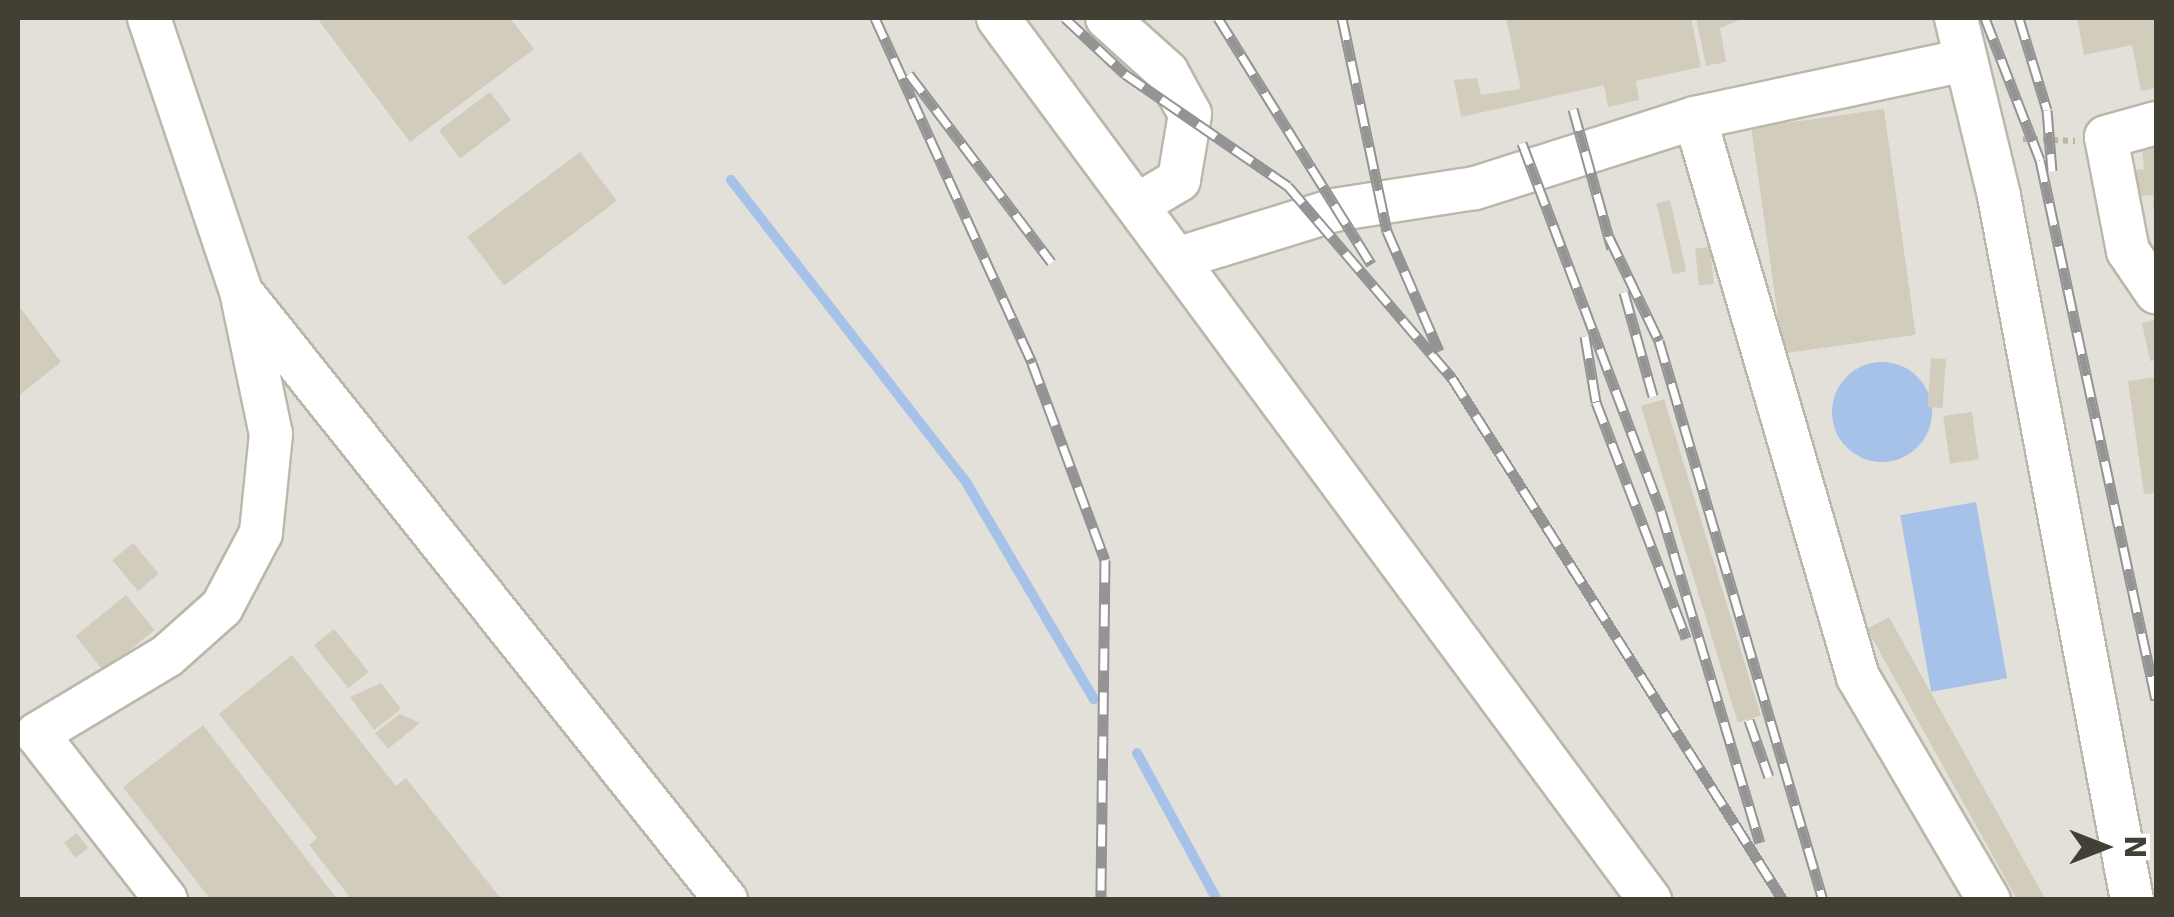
<!DOCTYPE html>
<html>
<head>
<meta charset="utf-8">
<style>
	body { margin:0 }
	#map { position:relative; width:2174px; height:917px; overflow:hidden; background:#f0efe5; font-family:"DejaVu Sans",sans-serif }
	div>[style] { position:absolute }
	.industrial>* { inset:0; background:#e3e0da; transform-origin:0 0 }
	.water>* { inset:0; background:#a7c2e8; transform-origin:0 0 }
	.round { border-radius:50% }
	.stream>* { height:10px; margin:-5px; padding:0 5px; transform-origin:5px; border-radius:5px; background:#a7c2e8 }
	.building>* { inset:0; background:#d1ccbc; transform-origin:0 0 }
	.path>* { height:6px; margin-top:-3px; transform-origin:0; background:repeating-linear-gradient(90deg,#bbb69c 0 5px,transparent 0 10px) }
	.roads { filter:drop-shadow(2px 0 #bbb8a9) drop-shadow(-2px 0 #bbb8a9) drop-shadow(0 2px #bbb8a9) drop-shadow(0 -2px #bbb8a9) }
	.minor>* { height:42px; margin:-21px; padding:0 21px; transform-origin:21px; border-radius:21px; background:#fff }
	.rail>* { height:11px; margin-top:-5.5px; transform-origin:0; background:repeating-linear-gradient(90deg,#fff 0 22px,#949494 0 44px); box-sizing:border-box; border-block:2px solid #949494 }
	span { translate:-50% -50%; white-space:nowrap; text-align:center; line-height:1.15; -webkit-text-stroke:10px #fff; paint-order:stroke }
	.frame { position:absolute; inset:0; border:20px solid #424035; pointer-events:none }
	.north { position:absolute; left:2054px; top:797px; width:100px; height:100px; -webkit-text-stroke:8px #fff; paint-order:stroke; rotate:90deg; font-size:28px; font-weight:700; line-height:40px; text-align:center; color:#424035 }
	.north::after { content:''; display:block; margin:auto; width:35px; height:45px; background:#424035; clip-path:polygon(50% 0,100% 100%,50% 72%,0 100%) }
</style>
</head>
<body>
<div id="map">
	<div class="industrial">
		<div style="left:18px;top:18px;width:2138px;height:881px"></div>
	</div>
	<div class="water">
		<div class="round" style="left:1832px;top:362px;width:100px;height:100px"></div>
		<div style="left:1976px;top:502px;width:179px;height:77px;rotate:80deg"></div>
	</div>
	<div class="stream">
		<div style="left:731px;top:180px;width:383px;rotate:52.1deg"></div>
		<div style="left:966px;top:482px;width:252px;rotate:59.5deg"></div>
		<div style="left:1137px;top:753px;width:167px;rotate:61.4deg"></div>
	</div>
	<div class="building">
		<div style="clip-path:polygon(317px 18px,510px 18px,534px 49px,410px 142px)"></div>
		<div style="clip-path:polygon(1506px 18px,1691px 18px,1701px 67px,1636px 81px,1639px 100px,1608px 107px,1604px 85px,1461px 117px,1454px 80px,1477px 78px,1481px 95px,1521px 89px)"></div>
		<div style="clip-path:polygon(1696px 18px,1744px 18px,1720px 28px,1726px 62px,1706px 66px)"></div>
		<div style="clip-path:polygon(2077px 18px,2156px 18px,2156px 88px,2141px 91px,2132px 45px,2084px 55px)"></div>
		<div style="left:490px;top:92px;width:35px;height:64px;rotate:53deg"></div>
		<div style="left:1884px;top:109px;width:228px;height:134px;rotate:82deg"></div>
		<div style="clip-path:polygon(2156px 146px,2156px 208px,2153px 208px,2153px 195px,2138px 196px,2134px 170px,2144px 169px,2142px 149px)"></div>
		<div style="left:580px;top:152px;width:61px;height:141px;rotate:53deg"></div>
		<div style="left:1670px;top:200px;width:73px;height:14px;rotate:77deg"></div>
		<div style="left:1710px;top:247px;width:37px;height:15px;rotate:84deg"></div>
		<div style="clip-path:polygon(18px 305px,61px 362px,18px 396px)"></div>
		<div style="clip-path:polygon(2156px 320px,2156px 360px,2150px 361px,2142px 323px)"></div>
		<div style="left:1931px;top:358px;width:15px;height:49px;rotate:4deg"></div>
		<div style="clip-path:polygon(2156px 377px,2156px 493px,2144px 494px,2128px 381px)"></div>
		<div style="left:1664px;top:399px;width:331px;height:24px;rotate:73deg"></div>
		<div style="left:1972px;top:412px;width:48px;height:29px;rotate:82deg"></div>
		<div style="left:133px;top:543px;width:40px;height:27px;rotate:50deg"></div>
		<div style="left:126px;top:595px;width:45px;height:65px;rotate:51deg"></div>
		<div style="left:1889px;top:617px;width:323px;height:25px;rotate:61deg"></div>
		<div style="left:334px;top:629px;width:55px;height:26px;rotate:51deg"></div>
		<div style="clip-path:polygon(292px 655px,396px 786px,406px 778px,502px 900px,352px 900px,309px 845px,317px 838px,219px 714px)"></div>
		<div style="clip-path:polygon(381px 683px,401px 709px,374px 730px,350px 697px)"></div>
		<div style="clip-path:polygon(400px 714px,420px 723px,388px 749px,375px 733px)"></div>
		<div style="clip-path:polygon(203px 725px,338px 900px,211px 900px,123px 787px)"></div>
		<div style="left:77px;top:833px;width:19px;height:16px;rotate:54deg"></div>
	</div>
	<div class="path">
		<div style="left:2023px;top:139px;width:52px;rotate:2.2deg"></div>
	</div>
	<div class="roads">
		<div class="minor">
			<div style="left:149px;top:18px;width:288px;rotate:71.4deg"></div>
			<div style="left:241px;top:291px;width:146px;rotate:78.2deg"></div>
			<div style="left:271px;top:434px;width:100px;rotate:95.8deg"></div>
			<div style="left:261px;top:533px;width:84px;rotate:117.8deg"></div>
			<div style="left:222px;top:607px;width:74px;rotate:138.3deg"></div>
			<div style="left:167px;top:656px;width:152px;rotate:149deg"></div>
			<div style="left:37px;top:734px;width:210px;rotate:52.1deg"></div>
			<div style="left:998px;top:18px;width:1097px;rotate:53.53deg"></div>
			<div style="left:1107px;top:18px;width:81px;rotate:42deg"></div>
			<div style="left:1167px;top:72px;width:48px;rotate:61.3deg"></div>
			<div style="left:1190px;top:114px;width:67px;rotate:99.5deg"></div>
			<div style="left:1179px;top:180px;width:49px;rotate:149.2deg"></div>
			<div style="left:1956px;top:18px;width:183px;rotate:76.4deg"></div>
			<div style="left:1999px;top:196px;width:716px;rotate:79.3deg"></div>
			<div style="left:1695px;top:118px;width:582px;rotate:73.74deg"></div>
			<div style="left:1858px;top:677px;width:259px;rotate:59.6deg"></div>
			<div style="left:2156px;top:123px;width:52px;rotate:164.4deg"></div>
			<div style="left:2106px;top:137px;width:116px;rotate:79.1deg"></div>
			<div style="left:2128px;top:251px;width:50px;rotate:55.7deg"></div>
			<div style="left:1176px;top:259px;width:165px;rotate:-17.2deg"></div>
			<div style="left:1334px;top:210px;width:143px;rotate:-8.9deg"></div>
			<div style="left:1475px;top:188px;width:231px;rotate:-17.7deg"></div>
			<div style="left:1695px;top:118px;width:277px;rotate:-12.1deg"></div>
			<div style="left:246px;top:298px;width:770px;rotate:51.43deg"></div>
		</div>
	</div>
	<div class="rail">
		<div style="left:875px;top:18px;width:379px;rotate:65.5deg"></div>
		<div style="left:1032px;top:363px;width:210px;rotate:69.7deg"></div>
		<div style="left:1105px;top:560px;width:340px;rotate:90.7deg"></div>
		<div style="left:1065px;top:18px;width:82px;rotate:43deg"></div>
		<div style="left:1125px;top:74px;width:198px;rotate:34.5deg"></div>
		<div style="left:1288px;top:186px;width:253px;rotate:49.5deg"></div>
		<div style="left:1452px;top:378px;width:618px;rotate:57.62deg"></div>
		<div style="left:1218px;top:18px;width:290px;rotate:58.1deg"></div>
		<div style="left:1342px;top:18px;width:218px;rotate:78.1deg"></div>
		<div style="left:1387px;top:231px;width:131px;rotate:66.6deg"></div>
		<div style="left:1985px;top:18px;width:152px;rotate:68.8deg"></div>
		<div style="left:2040px;top:160px;width:552px;rotate:77.88deg"></div>
		<div style="left:2019px;top:18px;width:96px;rotate:73.1deg"></div>
		<div style="left:2047px;top:110px;width:61px;rotate:85.3deg"></div>
		<div style="left:909px;top:74px;width:236px;rotate:52.9deg"></div>
		<div style="left:1573px;top:109px;width:145px;rotate:74.4deg"></div>
		<div style="left:1522px;top:143px;width:393px;rotate:69.3deg"></div>
		<div style="left:1661px;top:511px;width:346px;rotate:73.4deg"></div>
		<div style="left:1609px;top:237px;width:115px;rotate:64.3deg"></div>
		<div style="left:1659px;top:341px;width:583px;rotate:73.65deg"></div>
		<div style="left:1624px;top:292px;width:108px;rotate:74.4deg"></div>
		<div style="left:1585px;top:336px;width:67px;rotate:80.5deg"></div>
		<div style="left:1596px;top:402px;width:253px;rotate:69.1deg"></div>
		<div style="left:1749px;top:720px;width:60px;rotate:70.7deg"></div>
	</div>
	<div class="frame"></div>
	<div class="north">N</div>
</div>
</body>
</html>
